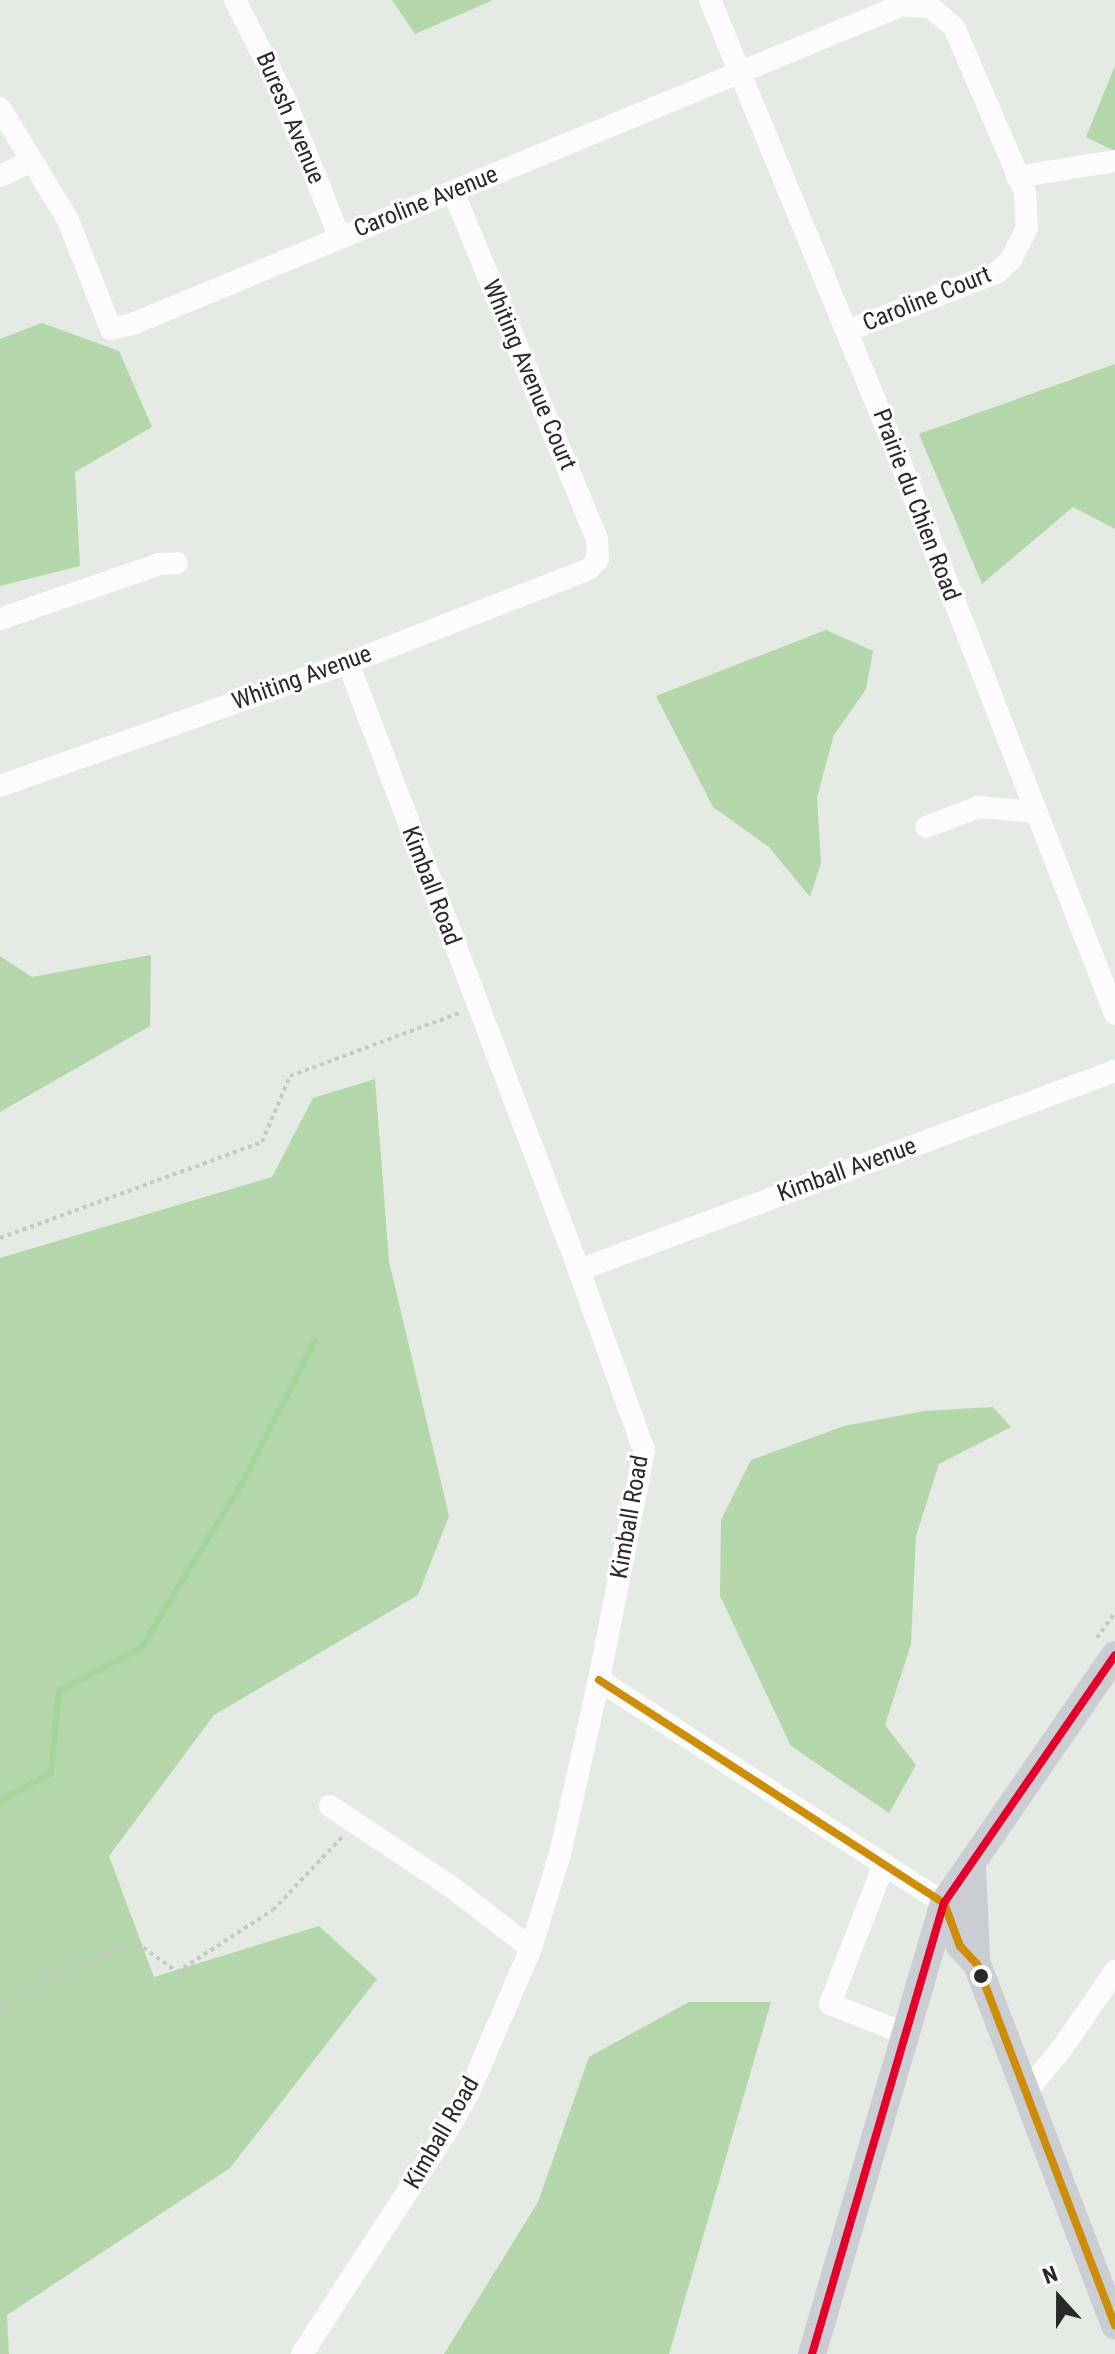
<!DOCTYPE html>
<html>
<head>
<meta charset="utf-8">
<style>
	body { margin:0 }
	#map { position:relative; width:1115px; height:2354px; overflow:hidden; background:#e5eae4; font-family:"Roboto Condensed",sans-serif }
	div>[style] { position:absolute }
	.forest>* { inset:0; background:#b3d7aa }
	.stream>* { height:6px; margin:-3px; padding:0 3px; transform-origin:3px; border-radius:3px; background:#a7d49d }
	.path>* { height:4px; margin-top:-2px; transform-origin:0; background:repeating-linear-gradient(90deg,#c6c8c6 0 4px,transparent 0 8px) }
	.minor>* { height:22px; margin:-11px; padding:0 11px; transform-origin:11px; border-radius:11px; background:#fbfcfb }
	.major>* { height:28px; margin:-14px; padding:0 14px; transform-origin:14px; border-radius:14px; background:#cacdd2 }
	.bus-1>* { height:8px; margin:-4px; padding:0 4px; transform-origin:4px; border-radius:4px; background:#cd8d08 }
	.bus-2>* { height:8px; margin:-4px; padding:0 4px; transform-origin:4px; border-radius:4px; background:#e4002b }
	.dots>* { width:22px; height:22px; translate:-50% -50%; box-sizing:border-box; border:4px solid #fff; border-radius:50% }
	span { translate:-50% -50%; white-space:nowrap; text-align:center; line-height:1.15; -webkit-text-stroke:6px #fff; paint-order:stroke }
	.street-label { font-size:24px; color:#272a26 }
	.north { position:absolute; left:1019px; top:2258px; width:80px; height:80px; -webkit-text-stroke:6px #fff; paint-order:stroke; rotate:339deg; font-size:22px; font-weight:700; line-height:32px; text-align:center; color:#272a26 }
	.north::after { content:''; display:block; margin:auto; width:28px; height:36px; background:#272a26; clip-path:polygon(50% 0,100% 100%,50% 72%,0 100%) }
</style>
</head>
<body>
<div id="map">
	<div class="forest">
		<div style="clip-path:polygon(392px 0,493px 0,415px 34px)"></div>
		<div style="clip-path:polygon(1115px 66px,1115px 151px,1086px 137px)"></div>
		<div style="clip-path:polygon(42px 323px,119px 351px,152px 427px,75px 472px,80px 566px,0 586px,0 339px)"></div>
		<div style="clip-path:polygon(1115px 364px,1115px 529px,1073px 507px,982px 584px,919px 434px)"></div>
		<div style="clip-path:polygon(826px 630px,873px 651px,866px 689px,834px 735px,817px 797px,821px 863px,810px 897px,769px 847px,713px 807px,656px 696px)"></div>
		<div style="clip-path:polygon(151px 955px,150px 1026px,0 1112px,0 956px,32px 977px)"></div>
		<div style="clip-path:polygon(375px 1079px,389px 1261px,449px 1516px,418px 1595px,214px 1715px,109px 1856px,154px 1977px,319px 1926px,377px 1979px,230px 2168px,7px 2315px,9px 2354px,0 2354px,0 1258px,272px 1177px,313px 1098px)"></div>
		<div style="clip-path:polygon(993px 1407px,1011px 1427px,939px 1464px,916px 1536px,911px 1644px,885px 1725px,916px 1765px,889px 1813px,791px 1746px,720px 1596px,721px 1520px,751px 1460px,844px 1426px,924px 1411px)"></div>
		<div style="clip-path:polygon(689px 2002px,771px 2002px,669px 2354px,444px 2354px,538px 2202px,589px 2057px)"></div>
	</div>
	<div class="stream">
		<div style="left:0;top:1801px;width:58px;rotate:-28.8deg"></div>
		<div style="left:51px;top:1773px;width:82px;rotate:-84.4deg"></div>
		<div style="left:59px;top:1691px;width:93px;rotate:-27.7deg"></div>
		<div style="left:141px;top:1648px;width:191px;rotate:-58.5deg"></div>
		<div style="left:241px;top:1485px;width:162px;rotate:-62.8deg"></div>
	</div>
	<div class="path">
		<div style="left:0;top:1238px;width:279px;rotate:-20.1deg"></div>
		<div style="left:262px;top:1142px;width:72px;rotate:-67deg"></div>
		<div style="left:290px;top:1076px;width:184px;rotate:-20.4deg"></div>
		<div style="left:1097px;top:1638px;width:32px;rotate:-55deg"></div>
		<div style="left:0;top:2008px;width:57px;rotate:-34.2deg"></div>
		<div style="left:47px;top:1976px;width:96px;rotate:-20.1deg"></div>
		<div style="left:137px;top:1943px;width:49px;rotate:35.9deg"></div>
		<div style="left:177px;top:1972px;width:114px;rotate:-32.9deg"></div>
		<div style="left:273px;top:1910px;width:100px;rotate:-46.6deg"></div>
	</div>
	<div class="minor">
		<div style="left:235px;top:0;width:106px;rotate:63.2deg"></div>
		<div style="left:283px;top:95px;width:154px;rotate:68.3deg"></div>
		<div style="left:710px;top:0;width:499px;rotate:67.6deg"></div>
		<div style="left:900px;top:461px;width:593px;rotate:68.75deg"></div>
		<div style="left:0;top:108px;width:131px;rotate:58.7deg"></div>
		<div style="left:68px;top:220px;width:117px;rotate:68.5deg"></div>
		<div style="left:111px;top:329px;width:25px;rotate:-14deg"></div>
		<div style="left:135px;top:323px;width:828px;rotate:-22.51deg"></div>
		<div style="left:900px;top:6px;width:30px;rotate:2deg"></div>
		<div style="left:930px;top:7px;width:31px;rotate:40deg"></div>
		<div style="left:954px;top:27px;width:180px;rotate:66.7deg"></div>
		<div style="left:1025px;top:192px;width:36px;rotate:87deg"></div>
		<div style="left:1027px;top:228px;width:36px;rotate:117deg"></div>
		<div style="left:1011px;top:260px;width:20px;rotate:139deg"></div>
		<div style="left:996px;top:273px;width:160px;rotate:158.7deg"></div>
		<div style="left:0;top:176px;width:35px;rotate:-25deg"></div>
		<div style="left:1017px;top:177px;width:99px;rotate:-9.3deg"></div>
		<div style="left:0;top:619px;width:169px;rotate:-19deg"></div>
		<div style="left:160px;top:564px;width:17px;rotate:-3deg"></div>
		<div style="left:0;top:786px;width:369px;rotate:-19.5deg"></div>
		<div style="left:348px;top:663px;width:259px;rotate:-21.3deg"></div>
		<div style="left:589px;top:569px;width:13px;rotate:-48deg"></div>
		<div style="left:598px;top:559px;width:20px;rotate:-93deg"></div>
		<div style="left:597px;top:539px;width:376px;rotate:-112.5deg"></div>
		<div style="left:926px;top:827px;width:56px;rotate:-21deg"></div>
		<div style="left:978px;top:807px;width:58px;rotate:4.9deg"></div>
		<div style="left:579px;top:1270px;width:572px;rotate:-20.37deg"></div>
		<div style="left:599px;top:1680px;width:411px;rotate:32.9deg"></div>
		<div style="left:330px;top:1806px;width:144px;rotate:33.7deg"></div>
		<div style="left:450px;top:1886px;width:102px;rotate:37.4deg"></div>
		<div style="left:884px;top:1864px;width:150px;rotate:111.1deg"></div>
		<div style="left:830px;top:2004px;width:83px;rotate:21.3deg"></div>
		<div style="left:1026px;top:2092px;width:58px;rotate:-50.6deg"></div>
		<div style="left:1063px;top:2047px;width:92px;rotate:-55.6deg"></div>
		<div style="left:302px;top:2354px;width:266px;rotate:-57deg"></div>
		<div style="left:447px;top:2131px;width:45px;rotate:-60.6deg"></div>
		<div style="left:469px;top:2092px;width:157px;rotate:-66.7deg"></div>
		<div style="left:531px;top:1948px;width:98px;rotate:-72.9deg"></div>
		<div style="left:560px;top:1854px;width:178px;rotate:-77.4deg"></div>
		<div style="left:599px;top:1680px;width:234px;rotate:-78.9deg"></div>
		<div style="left:644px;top:1450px;width:191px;rotate:-109.9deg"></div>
		<div style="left:579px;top:1270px;width:649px;rotate:-110.83deg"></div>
	</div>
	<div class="major">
		<div style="left:972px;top:1865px;width:90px;rotate:87.5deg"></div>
		<div style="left:944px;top:1903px;width:46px;rotate:69.6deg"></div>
		<div style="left:960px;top:1946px;width:25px;rotate:47deg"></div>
		<div style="left:977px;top:1964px;width:387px;rotate:69.1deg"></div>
		<div style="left:812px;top:2354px;width:470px;rotate:-73.7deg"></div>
		<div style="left:944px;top:1903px;width:301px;rotate:-55.4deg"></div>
	</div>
	<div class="bus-1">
		<div style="left:599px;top:1680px;width:411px;rotate:32.9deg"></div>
		<div style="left:944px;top:1903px;width:46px;rotate:69.6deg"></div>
		<div style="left:960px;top:1946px;width:25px;rotate:47deg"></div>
		<div style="left:977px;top:1964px;width:387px;rotate:69.1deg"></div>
	</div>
	<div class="bus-2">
		<div style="left:812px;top:2354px;width:470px;rotate:-73.7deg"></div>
		<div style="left:944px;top:1903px;width:301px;rotate:-55.4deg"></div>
	</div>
	<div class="dots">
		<div style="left:981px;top:1976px;background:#272a26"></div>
	</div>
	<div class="street-label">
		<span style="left:290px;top:118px;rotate:67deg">Buresh Avenue</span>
		<span style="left:426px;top:202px;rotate:-22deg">Caroline Avenue</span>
		<span style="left:927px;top:299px;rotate:-22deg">Caroline Court</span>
		<span style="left:529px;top:375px;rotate:67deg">Whiting Avenue Court</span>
		<span style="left:916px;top:505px;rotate:69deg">Prairie du Chien Road</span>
		<span style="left:302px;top:678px;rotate:-20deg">Whiting Avenue</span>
		<span style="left:431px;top:886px;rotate:69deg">Kimball Road</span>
		<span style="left:847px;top:1170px;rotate:-20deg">Kimball Avenue</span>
		<span style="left:630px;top:1517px;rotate:-80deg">Kimball Road</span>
		<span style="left:442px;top:2133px;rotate:-60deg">Kimball Road</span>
	</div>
	<div class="north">N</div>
</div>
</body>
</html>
